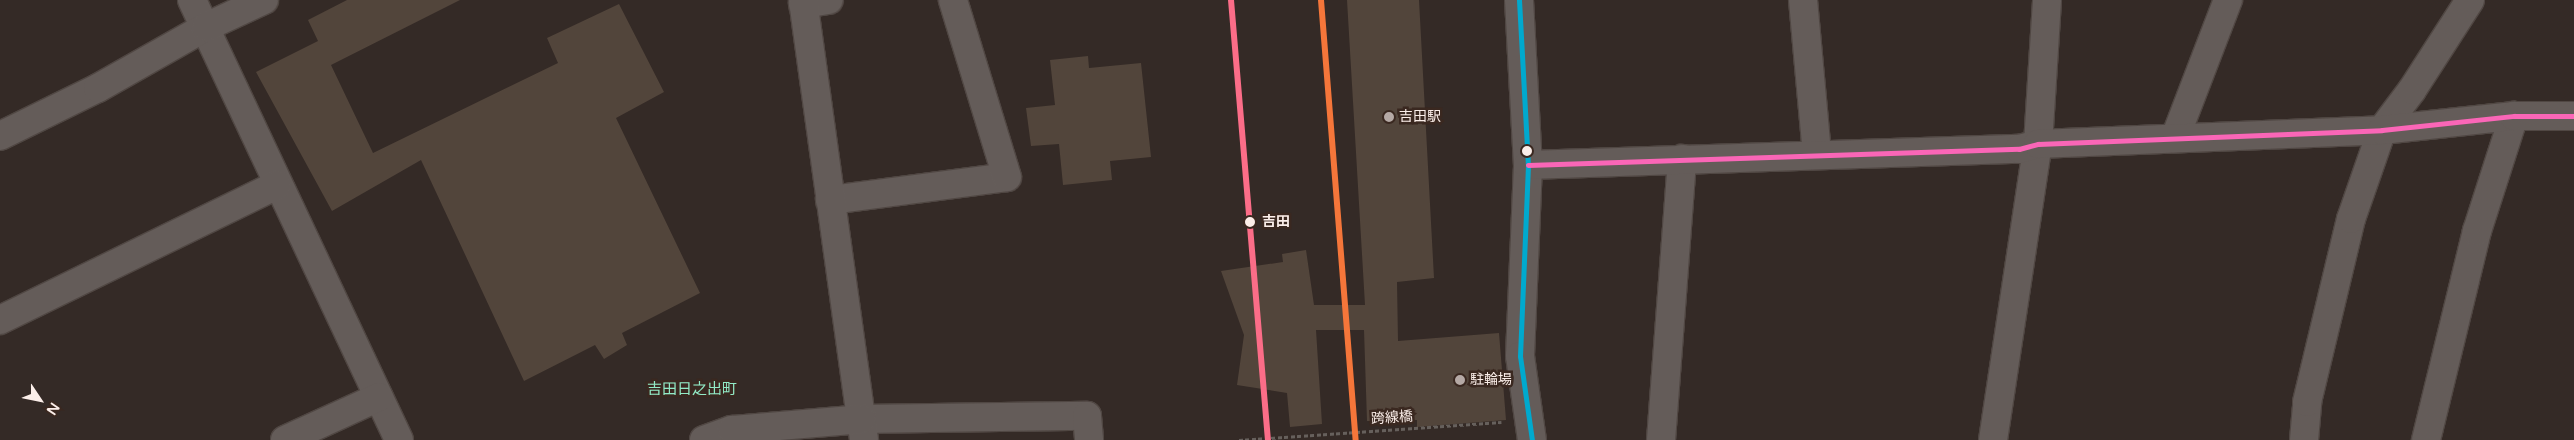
<!DOCTYPE html>
<html>
<head>
<meta charset="utf-8">
<style>
	body { margin:0 }
	#map { position:relative; width:2574px; height:440px; overflow:hidden; background:#342a26; font-family:"Varela Round","Noto Sans JP",sans-serif }
	div>[style] { position:absolute }
	.building>* { inset:0; background:#52453b }
	.path>* { height:3px; margin-top:-1.5px; transform-origin:0; background:repeating-linear-gradient(90deg,#66605c 0 4px,transparent 0 6.5px) }
	.roads { filter:drop-shadow(1px 0 #504743) drop-shadow(-1px 0 #504743) drop-shadow(0 1px #504743) drop-shadow(0 -1px #504743) }
	.minor>* { height:28px; margin:-14px; padding:0 14px; transform-origin:14px; border-radius:14px; background:#645c59 }
	.tertiary>* { height:28px; margin:-14px; padding:0 14px; transform-origin:14px; border-radius:14px; background:#645c59 }
	.secondary>* { height:28px; margin:-14px; padding:0 14px; transform-origin:14px; border-radius:14px; background:#645c59 }
	.bus-1>* { height:5px; margin:-2.5px; padding:0 2.5px; transform-origin:2.5px; border-radius:2.5px; background:#00a9ce }
	.bus-2>* { height:5px; margin:-2.5px; padding:0 2.5px; transform-origin:2.5px; border-radius:2.5px; background:#fa66b7 }
	.rail-1>* { height:6px; margin:-3px; padding:0 3px; transform-origin:3px; border-radius:3px; background:#fb6d88 }
	.rail-2>* { height:6px; margin:-3px; padding:0 3px; transform-origin:3px; border-radius:3px; background:#f5763a }
	.dots>* { width:14px; height:14px; translate:-50% -50%; box-sizing:border-box; border:2px solid #3a2820; border-radius:50% }
	span { translate:-50% -50%; white-space:nowrap; text-align:center; line-height:1.15; -webkit-text-stroke:5px #3a2820; paint-order:stroke }
	.poi-label { font-size:14px; color:#fbeee9 }
	.left { translate:0 -50%; text-align:left }
	.stop-label { font-size:14px; color:#fbeee9; font-weight:700 }
	.street-label { font-size:14px; color:#fbeee9 }
	.neighbourhood-label { font-size:15px; color:#92ebc7 }
	.north { position:absolute; left:15px; top:375px; width:50px; height:50px; -webkit-text-stroke:4px #3a2820; paint-order:stroke; rotate:124deg; font-size:14px; font-weight:700; line-height:20px; text-align:center; color:#fbeee9 }
	.north::after { content:''; display:block; margin:auto; width:18px; height:22px; background:#fbeee9; clip-path:polygon(50% 0,100% 100%,50% 72%,0 100%) }
</style>
</head>
<body>
<div id="map">
	<div class="building">
		<div style="clip-path:polygon(347px 0,460px 0,331px 65px,373px 153px,558px 63px,547px 38px,619px 4px,664px 92px,616px 118px,700px 293px,622px 333px,627px 345px,604px 359px,595px 345px,524px 381px,421px 160px,332px 211px,256px 72px,318px 41px,308px 20px)"></div>
		<div style="clip-path:polygon(1347px 0,1419px 0,1434px 278px,1397px 282px,1398px 341px,1499px 333px,1506px 420px,1417px 427px,1417px 420px,1367px 421px,1364px 330px,1316px 330px,1322px 424px,1290px 427px,1287px 393px,1237px 385px,1244px 335px,1221px 271px,1283px 262px,1282px 254px,1306px 250px,1314px 305px,1365px 305px)"></div>
		<div style="clip-path:polygon(1088px 56px,1089px 68px,1141px 63px,1151px 157px,1110px 161px,1112px 180px,1063px 185px,1059px 144px,1031px 146px,1026px 108px,1055px 105px,1050px 60px)"></div>
	</div>
	<div class="path">
		<div style="left:1239px;top:440px;width:263px;rotate:-3.9deg"></div>
	</div>
	<div class="roads">
		<div class="minor">
			<div style="left:192px;top:0;width:486px;rotate:64.8deg"></div>
			<div style="left:1519px;top:0;width:165px;rotate:86.9deg"></div>
			<div style="left:1528px;top:165px;width:191px;rotate:92.4deg"></div>
			<div style="left:1520px;top:356px;width:85px;rotate:81.9deg"></div>
			<div style="left:1803px;top:0;width:155px;rotate:84.8deg"></div>
			<div style="left:803px;top:4px;width:26px;rotate:-9deg"></div>
			<div style="left:0;top:136px;width:109px;rotate:-26.1deg"></div>
			<div style="left:98px;top:88px;width:124px;rotate:-29.5deg"></div>
			<div style="left:206px;top:27px;width:64px;rotate:-25deg"></div>
			<div style="left:2175px;top:138px;width:148px;rotate:-69deg"></div>
			<div style="left:830px;top:200px;width:178px;rotate:-7.4deg"></div>
			<div style="left:1007px;top:177px;width:185px;rotate:-107deg"></div>
			<div style="left:0;top:320px;width:308px;rotate:-26deg"></div>
			<div style="left:862px;top:419px;width:225px;rotate:-0.8deg"></div>
			<div style="left:1087px;top:416px;width:24px;rotate:85deg"></div>
			<div style="left:285px;top:440px;width:103px;rotate:-24.6deg"></div>
			<div style="left:1661px;top:440px;width:282px;rotate:-85.7deg"></div>
			<div style="left:2304px;top:440px;width:38px;rotate:-85deg"></div>
			<div style="left:2307px;top:402px;width:188px;rotate:-76.5deg"></div>
			<div style="left:2351px;top:219px;width:94px;rotate:-70.8deg"></div>
			<div style="left:2382px;top:130px;width:50px;rotate:-53.1deg"></div>
			<div style="left:2412px;top:90px;width:107px;rotate:-57.2deg"></div>
			<div style="left:2426px;top:440px;width:215px;rotate:-76.3deg"></div>
			<div style="left:2477px;top:231px;width:121px;rotate:-72.2deg"></div>
		</div>
		<div class="tertiary">
			<div style="left:803px;top:0;width:444px;rotate:82.1deg"></div>
			<div style="left:704px;top:440px;width:30px;rotate:-20deg"></div>
			<div style="left:732px;top:430px;width:130px;rotate:-4.8deg"></div>
			<div style="left:1993px;top:440px;width:299px;rotate:-81.4deg"></div>
			<div style="left:2038px;top:144px;width:144px;rotate:-86.4deg"></div>
		</div>
		<div class="secondary">
			<div style="left:1528px;top:165px;width:491px;rotate:-1.9deg"></div>
			<div style="left:2019px;top:149px;width:20px;rotate:-15deg"></div>
			<div style="left:2038px;top:144px;width:344px;rotate:-2.3deg"></div>
			<div style="left:2382px;top:130px;width:133px;rotate:-6.1deg"></div>
			<div style="left:2514px;top:116px;width:60px"></div>
		</div>
	</div>
	<div class="bus-1">
		<div style="left:1519px;top:0;width:165px;rotate:86.9deg"></div>
		<div style="left:1528px;top:165px;width:191px;rotate:92.4deg"></div>
		<div style="left:1520px;top:356px;width:85px;rotate:81.9deg"></div>
	</div>
	<div class="bus-2">
		<div style="left:1528px;top:165px;width:491px;rotate:-1.9deg"></div>
		<div style="left:2019px;top:149px;width:20px;rotate:-15deg"></div>
		<div style="left:2038px;top:144px;width:344px;rotate:-2.3deg"></div>
		<div style="left:2382px;top:130px;width:133px;rotate:-6.1deg"></div>
		<div style="left:2514px;top:116px;width:60px"></div>
	</div>
	<div class="rail-1">
		<div style="left:1231px;top:0;width:442px;rotate:85.2deg"></div>
	</div>
	<div class="rail-2">
		<div style="left:1321px;top:0;width:441px;rotate:85.5deg"></div>
	</div>
	<div class="dots">
		<div style="left:1389px;top:117px;background:#b5a9a5"></div>
		<div style="left:1527px;top:151px;background:#fbeee9"></div>
		<div style="left:1250px;top:222px;background:#fbeee9"></div>
		<div style="left:1460px;top:380px;background:#b5a9a5"></div>
	</div>
	<div class="poi-label">
		<span class="left" style="left:1399px;top:117px">吉田駅</span>
		<span class="left" style="left:1470px;top:380px">駐輪場</span>
	</div>
	<div class="stop-label">
		<span class="left" style="left:1262px;top:222px">吉田</span>
	</div>
	<div class="street-label">
		<span style="left:1392px;top:418px;rotate:-4deg">跨線橋</span>
	</div>
	<div class="neighbourhood-label">
		<span style="left:692px;top:390px">吉田日之出町</span>
	</div>
	<div class="north">N</div>
</div>
</body>
</html>
